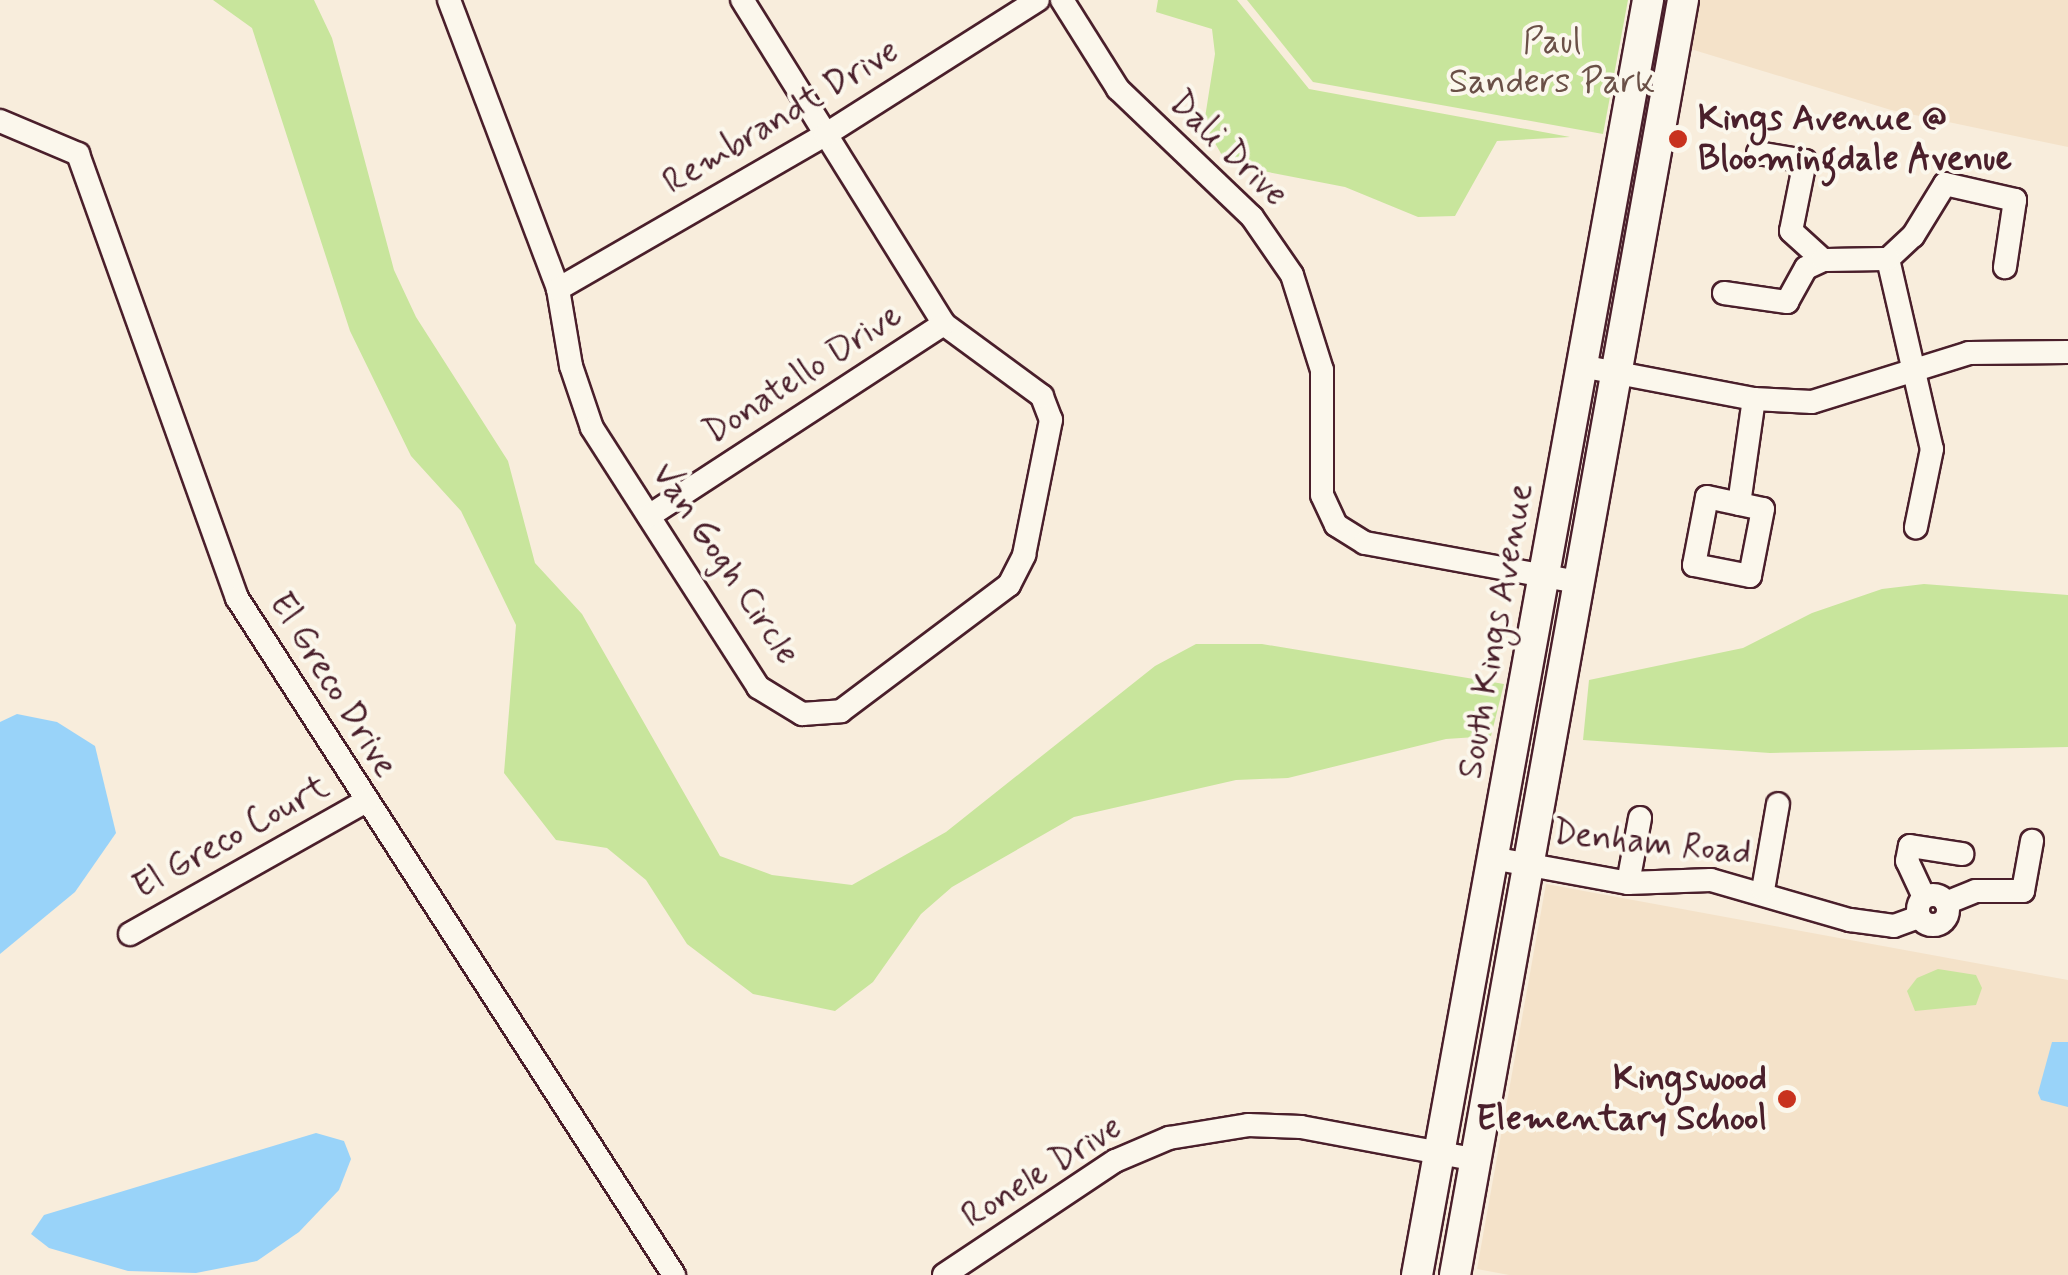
<!DOCTYPE html>
<html>
<head>
<meta charset="utf-8">
<style>
	body { margin:0 }
	#map { position:relative; width:2068px; height:1275px; overflow:hidden; background:#f8eddc; font-family:Mynerve,sans-serif }
	div>[style] { position:absolute }
	.built>* { inset:0; background:#f4e2c9 }
	.green>* { inset:0; background:#c8e59c }
	.water>* { inset:0; background:#99d3f9 }
	.roads { filter:drop-shadow(2px 0 #4a1f2b) drop-shadow(-2px 0 #4a1f2b) drop-shadow(0 2px #4a1f2b) drop-shadow(0 -2px #4a1f2b) }
	.minor>* { height:22px; margin:-11px; padding:0 11px; transform-origin:11px; border-radius:11px; background:#fbf7ec }
	.minor>.ring { margin:-11px; padding:0; box-sizing:content-box; background:none; border:22px solid #fbf7ec; border-radius:50% }
	.major>* { height:30px; margin:-15px; padding:0 15px; transform-origin:15px; border-radius:15px; background:#fbf7ec }
	.dots>* { width:28px; height:28px; translate:-50% -50%; box-sizing:border-box; border:5px solid #fbf7ec; border-radius:50% }
	span { translate:-50% -50%; white-space:nowrap; text-align:center; line-height:1.15; -webkit-text-stroke:8px #fbf7ec; paint-order:stroke }
	.park-label { font-size:35px; color:#6a5047 }
	.street-label { font-size:35px; color:#4a1f2b }
	.poi-label { font-size:35px; color:#4a1f2b; font-weight:700 }
	.left { translate:0 -50%; text-align:left }
	.right { translate:-100% -50%; text-align:right }
</style>
</head>
<body>
<div id="map">
	<div class="built">
		<div style="clip-path:polygon(1692px 0,2068px 0,2068px 147px,1891px 110px,1684px 47px)"></div>
		<div style="clip-path:polygon(1546px 884px,2068px 980px,2068px 1275px,1509px 1275px,1477px 1269px)"></div>
	</div>
	<div class="green">
		<div style="clip-path:polygon(213px 0,314px 0,332px 38px,394px 270px,416px 317px,508px 461px,535px 563px,582px 614px,720px 856px,772px 875px,852px 885px,946px 832px,1155px 666px,1196px 644px,1262px 644px,1504px 684px,1491px 736px,1446px 739px,1288px 778px,1236px 780px,1074px 817px,952px 887px,921px 914px,873px 982px,835px 1011px,753px 994px,687px 944px,646px 880px,607px 848px,556px 840px,504px 773px,516px 625px,461px 511px,411px 456px,350px 331px,252px 28px)"></div>
		<div style="clip-path:polygon(1158px 0,1237px 0,1309px 89px,1570px 137px,1497px 141px,1455px 216px,1418px 217px,1345px 187px,1227px 164px,1204px 124px,1215px 54px,1212px 29px,1156px 12px)"></div>
		<div style="clip-path:polygon(1247px 0,1628px 0,1603px 134px,1313px 82px)"></div>
		<div style="clip-path:polygon(1924px 584px,2068px 595px,2068px 747px,1770px 753px,1583px 740px,1589px 680px,1743px 648px,1812px 613px,1882px 589px)"></div>
		<div style="clip-path:polygon(1938px 969px,1976px 975px,1982px 988px,1976px 1005px,1915px 1011px,1907px 991px,1917px 978px)"></div>
	</div>
	<div class="water">
		<div style="clip-path:polygon(17px 714px,57px 722px,95px 746px,116px 833px,75px 892px,0 954px,0 722px)"></div>
		<div style="clip-path:polygon(2052px 1042px,2068px 1042px,2068px 1107px,2041px 1100px,2038px 1093px)"></div>
		<div style="clip-path:polygon(316px 1133px,344px 1141px,351px 1159px,339px 1190px,299px 1232px,257px 1261px,196px 1273px,128px 1271px,49px 1248px,31px 1234px,44px 1215px)"></div>
	</div>
	<div class="roads">
		<div class="minor">
			<div style="left:449px;top:0;width:309px;rotate:69.3deg"></div>
			<div style="left:558px;top:289px;width:78px;rotate:80.4deg"></div>
			<div style="left:571px;top:366px;width:65px;rotate:71.3deg"></div>
			<div style="left:592px;top:428px;width:308px;rotate:57.3deg"></div>
			<div style="left:758px;top:687px;width:52px;rotate:31.5deg"></div>
			<div style="left:802px;top:714px;width:39px;rotate:-4deg"></div>
			<div style="left:841px;top:711px;width:210px;rotate:-36.9deg"></div>
			<div style="left:1009px;top:585px;width:34px;rotate:-63deg"></div>
			<div style="left:1024px;top:555px;width:138px;rotate:-78.7deg"></div>
			<div style="left:1051px;top:420px;width:26px;rotate:-111deg"></div>
			<div style="left:1042px;top:396px;width:122px;rotate:-143.7deg"></div>
			<div style="left:944px;top:324px;width:382px;rotate:-121.9deg"></div>
			<div style="left:1062px;top:0;width:105px;rotate:57.8deg"></div>
			<div style="left:1118px;top:89px;width:185px;rotate:43.7deg"></div>
			<div style="left:1252px;top:217px;width:70px;rotate:55.4deg"></div>
			<div style="left:1292px;top:275px;width:100px;rotate:72.5deg"></div>
			<div style="left:1322px;top:370px;width:125px;rotate:90deg"></div>
			<div style="left:1322px;top:495px;width:33px;rotate:65deg"></div>
			<div style="left:1336px;top:525px;width:34px;rotate:32deg"></div>
			<div style="left:1365px;top:543px;width:217px;rotate:10.4deg"></div>
			<div style="left:0;top:121px;width:85px;rotate:22.9deg"></div>
			<div style="left:78px;top:154px;width:472px;rotate:70.3deg"></div>
			<div style="left:237px;top:598px;width:806px;rotate:57.16deg"></div>
			<div style="left:1758px;top:153px;width:48px;rotate:9.7deg"></div>
			<div style="left:1805px;top:161px;width:71px;rotate:101.3deg"></div>
			<div style="left:1791px;top:231px;width:43px;rotate:42.2deg"></div>
			<div style="left:1888px;top:259px;width:195px;rotate:77deg"></div>
			<div style="left:1932px;top:449px;width:80px;rotate:101.6deg"></div>
			<div style="left:1888px;top:259px;width:34px;rotate:-43deg"></div>
			<div style="left:1913px;top:236px;width:61px;rotate:-58.4deg"></div>
			<div style="left:1945px;top:184px;width:72px;rotate:12.9deg"></div>
			<div style="left:2015px;top:200px;width:68px;rotate:98.5deg"></div>
			<div style="left:558px;top:289px;width:308px;rotate:-30deg"></div>
			<div style="left:825px;top:135px;width:252px;rotate:-32.4deg"></div>
			<div style="left:1724px;top:293px;width:64px;rotate:8.1deg"></div>
			<div style="left:1787px;top:302px;width:39px;rotate:-61deg"></div>
			<div style="left:1806px;top:268px;width:19px;rotate:-25deg"></div>
			<div style="left:1823px;top:260px;width:65px;rotate:-0.9deg"></div>
			<div style="left:1581px;top:366px;width:176px;rotate:10.8deg"></div>
			<div style="left:1754px;top:399px;width:58px;rotate:3deg"></div>
			<div style="left:1812px;top:402px;width:164px;rotate:-17.3deg"></div>
			<div style="left:1969px;top:353px;width:99px;rotate:-0.6deg"></div>
			<div style="left:1707px;top:497px;width:57px;rotate:12.1deg"></div>
			<div style="left:1763px;top:509px;width:68px;rotate:101deg"></div>
			<div style="left:1750px;top:576px;width:57px;rotate:-168.9deg"></div>
			<div style="left:1694px;top:565px;width:69px;rotate:-79.2deg"></div>
			<div style="left:1739px;top:504px;width:106px;rotate:-81.9deg"></div>
			<div style="left:649px;top:516px;width:352px;rotate:-33.1deg"></div>
			<div style="left:1492px;top:858px;width:138px;rotate:10.4deg"></div>
			<div style="left:1628px;top:883px;width:83px;rotate:-2.1deg"></div>
			<div style="left:1711px;top:880px;width:145px;rotate:16.1deg"></div>
			<div style="left:1850px;top:920px;width:44px;rotate:7.8deg"></div>
			<div style="left:1894px;top:926px;width:27px;rotate:-20deg"></div>
			<div style="left:1628px;top:883px;width:66px;rotate:-79.5deg"></div>
			<div style="left:1763px;top:890px;width:87px;rotate:-80.1deg"></div>
			<div class="ring" style="left:1918px;top:895px;width:8px;height:8px"></div>
			<div style="left:1924px;top:897px;width:40px;rotate:-115deg"></div>
			<div style="left:1907px;top:861px;width:15px;rotate:-79deg"></div>
			<div style="left:1910px;top:846px;width:53px;rotate:8.7deg"></div>
			<div style="left:1946px;top:903px;width:32px;rotate:-22deg"></div>
			<div style="left:1976px;top:891px;width:47px"></div>
			<div style="left:2023px;top:891px;width:51px;rotate:-79.8deg"></div>
			<div style="left:130px;top:934px;width:271px;rotate:-29.4deg"></div>
			<div style="left:944px;top:1275px;width:206px;rotate:-33.7deg"></div>
			<div style="left:1115px;top:1161px;width:59px;rotate:-23.1deg"></div>
			<div style="left:1169px;top:1138px;width:80px;rotate:-9.3deg"></div>
			<div style="left:1248px;top:1125px;width:53px;rotate:2.2deg"></div>
			<div style="left:1301px;top:1127px;width:179px;rotate:10.6deg"></div>
		</div>
		<div class="major">
			<div style="left:1417px;top:1275px;width:1296px;rotate:-79.73deg"></div>
			<div style="left:1455px;top:1275px;width:1295px;rotate:-79.86deg"></div>
		</div>
	</div>
	<div class="dots">
		<div style="left:1678px;top:139px;background:#c8321e"></div>
		<div style="left:1787px;top:1099px;background:#c8321e"></div>
	</div>
	<div class="park-label">
		<span style="left:1552px;top:62px">Paul<br>Sanders Park</span>
	</div>
	<div class="street-label">
		<span style="left:781px;top:117px;rotate:-31deg">Rembrandt Drive</span>
		<span style="left:1228px;top:149px;rotate:44deg">Dali Drive</span>
		<span style="left:803px;top:374px;rotate:-33deg">Donatello Drive</span>
		<span style="left:725px;top:564px;rotate:56deg">Van Gogh Circle</span>
		<span style="left:1496px;top:631px;rotate:-80deg">South Kings Avenue</span>
		<span style="left:333px;top:685px;rotate:58deg">El Greco Drive</span>
		<span style="left:231px;top:837px;rotate:-29deg">El Greco Court</span>
		<span style="left:1652px;top:843px;rotate:6deg">Denham Road</span>
		<span style="left:1042px;top:1172px;rotate:-32deg">Ronele Drive</span>
	</div>
	<div class="poi-label">
		<span class="left" style="left:1698px;top:139px">Kings Avenue @<br>Bloomingdale Avenue</span>
		<span class="right" style="left:1767px;top:1099px">Kingswood<br>Elementary School</span>
	</div>
</div>
</body>
</html>
